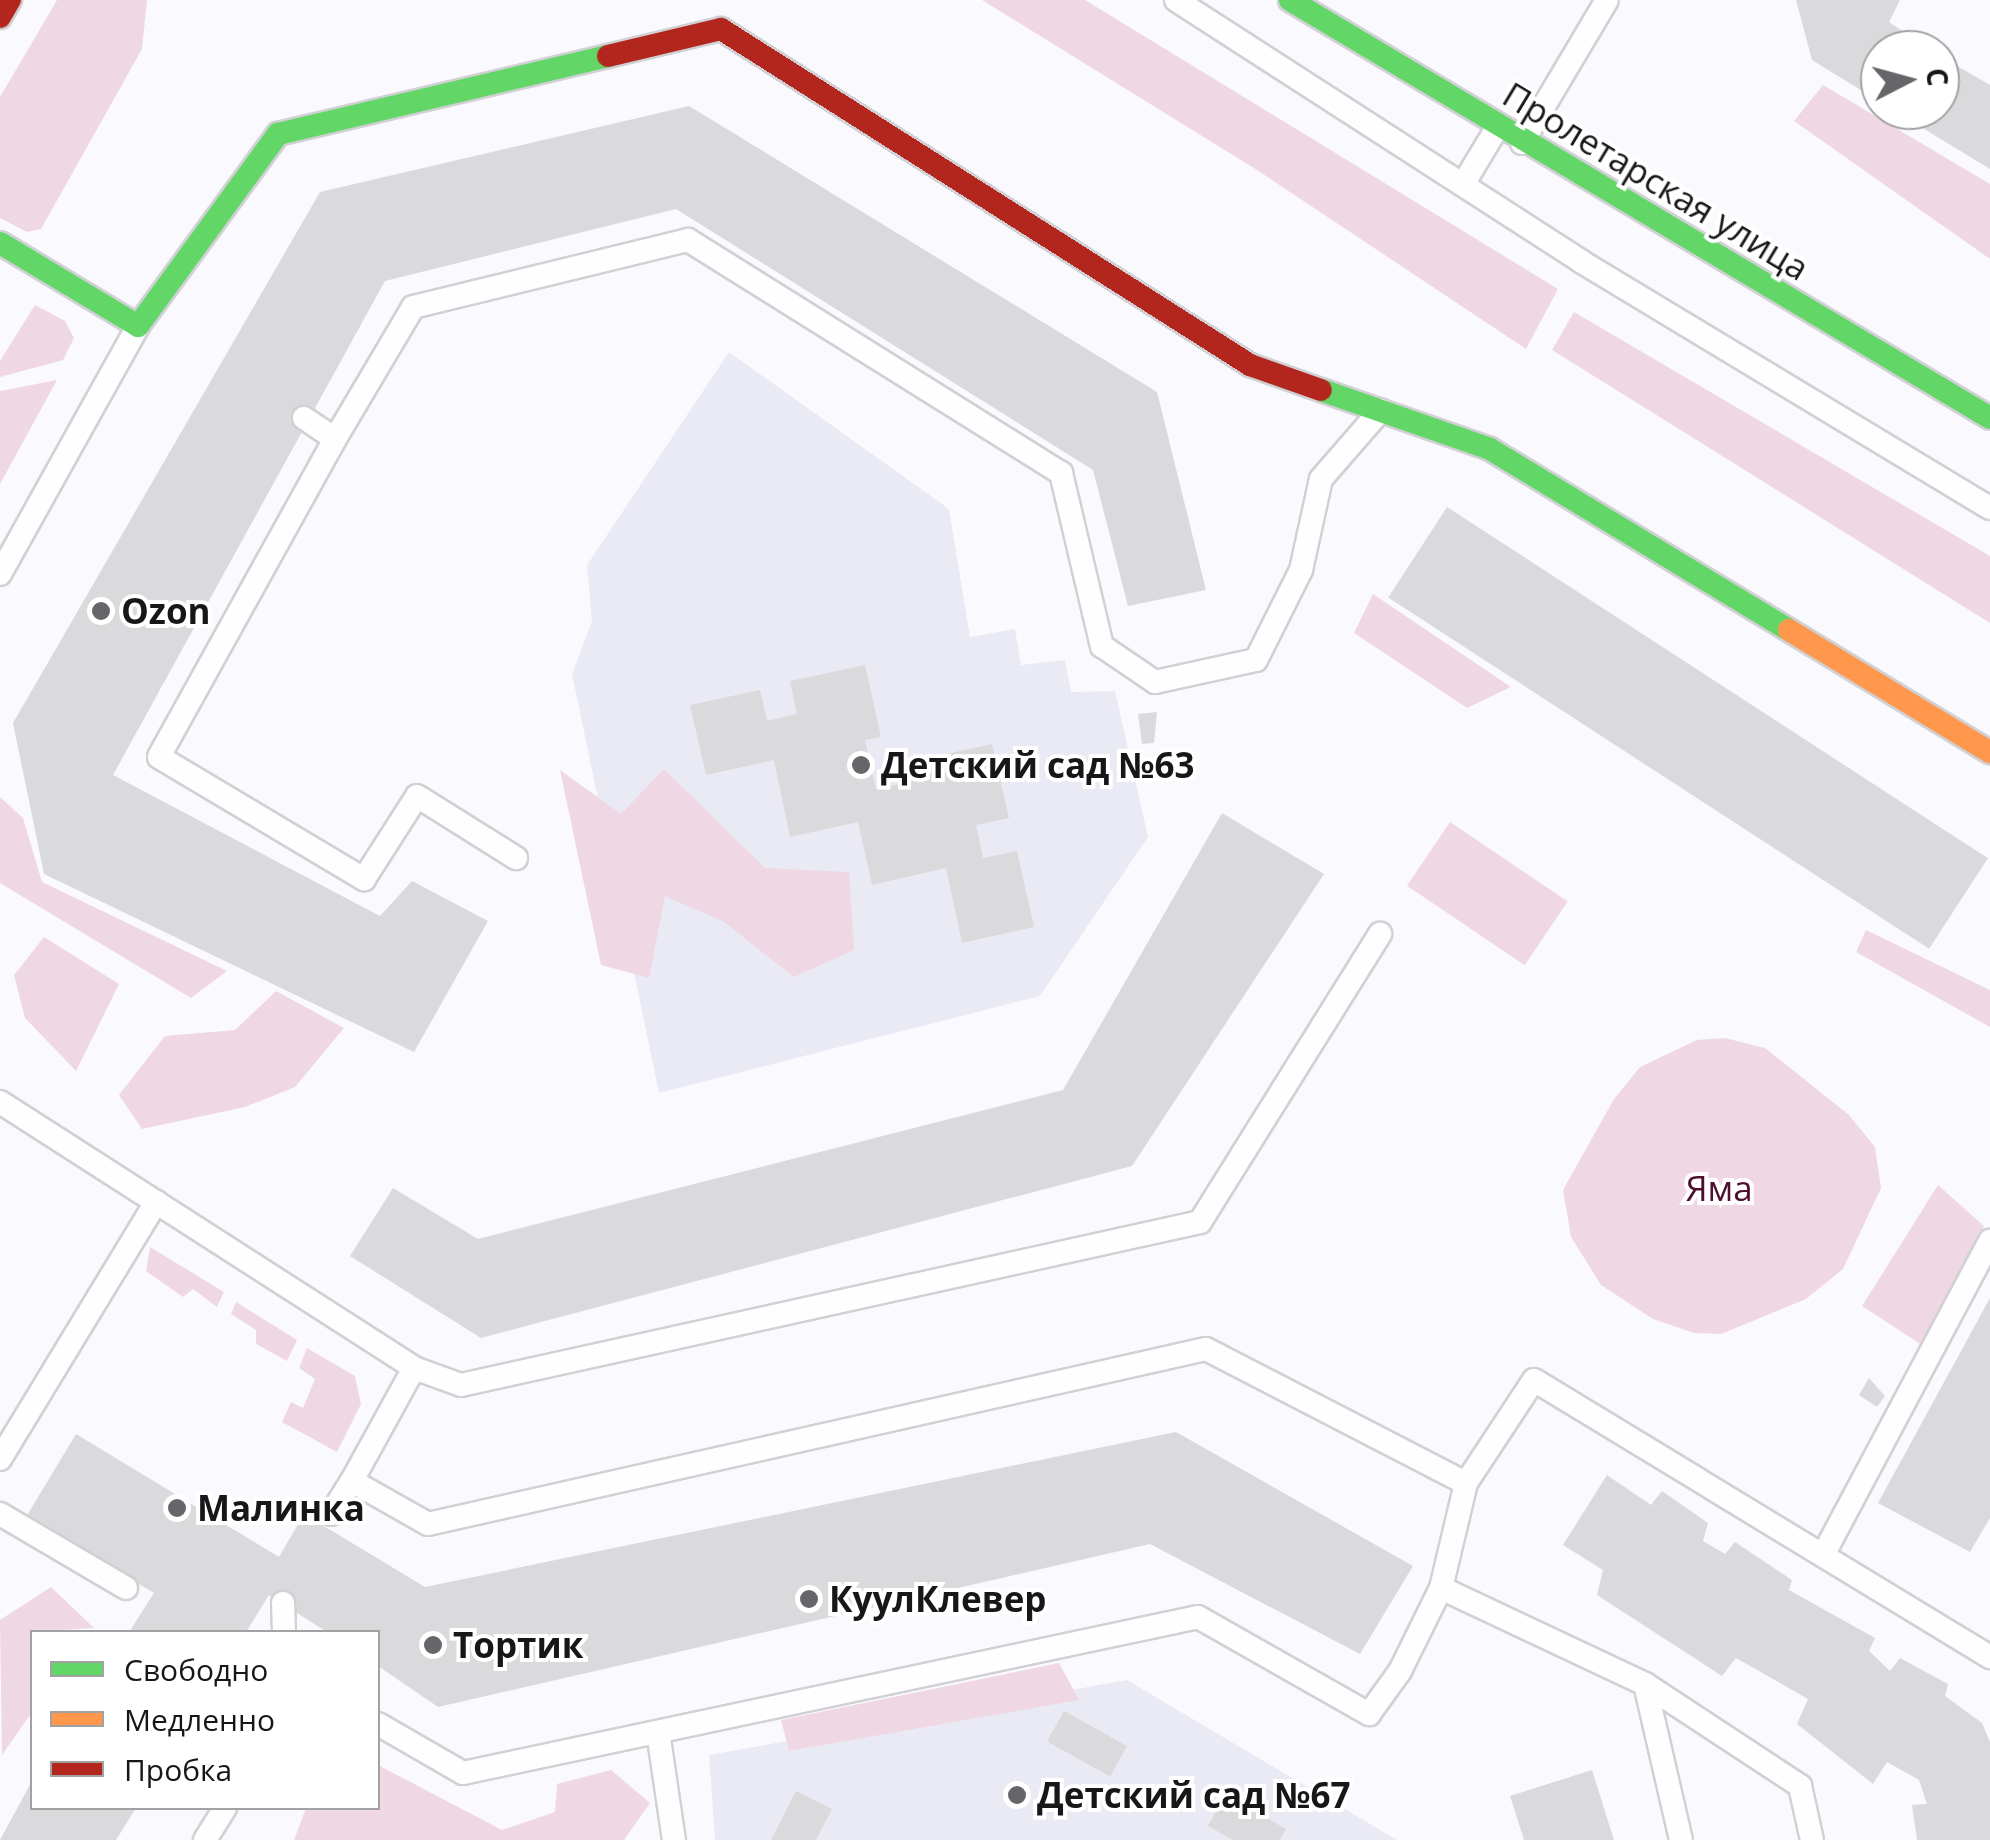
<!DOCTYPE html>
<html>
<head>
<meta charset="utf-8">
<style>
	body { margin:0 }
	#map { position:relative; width:1990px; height:1840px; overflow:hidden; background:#fafafe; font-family:"Open Sans",sans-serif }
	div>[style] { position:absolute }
	.built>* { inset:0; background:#eaeaf5 }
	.green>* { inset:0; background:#efd8e3; transform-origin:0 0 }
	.building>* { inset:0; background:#dad9dc; transform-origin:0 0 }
	.roads { filter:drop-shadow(2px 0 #d1d1d5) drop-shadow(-2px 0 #d1d1d5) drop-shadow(0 2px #d1d1d5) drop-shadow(0 -2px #d1d1d5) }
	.lane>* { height:22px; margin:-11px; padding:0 11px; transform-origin:11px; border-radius:11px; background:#fefeff }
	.fast>* { height:22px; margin:-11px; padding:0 11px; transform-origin:11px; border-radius:11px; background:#63d668 }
	.slow>* { height:22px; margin:-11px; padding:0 11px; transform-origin:11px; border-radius:11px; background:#ff974d }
	.jam>* { height:22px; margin:-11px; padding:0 11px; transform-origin:11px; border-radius:11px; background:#b3261e }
	.dots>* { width:28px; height:28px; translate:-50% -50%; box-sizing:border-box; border:5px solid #fff; border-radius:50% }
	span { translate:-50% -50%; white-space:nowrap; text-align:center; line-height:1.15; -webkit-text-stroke:8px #fff; paint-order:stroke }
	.street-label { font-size:35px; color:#17171a }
	.poi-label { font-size:35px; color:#17171a; font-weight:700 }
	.left { translate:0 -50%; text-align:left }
	.park-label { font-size:35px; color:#4d0f2f }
	.legend { position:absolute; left:30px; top:1630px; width:350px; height:180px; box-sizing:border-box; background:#fff; border:2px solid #a2a2a3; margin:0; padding:12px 18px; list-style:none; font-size:30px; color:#17171a }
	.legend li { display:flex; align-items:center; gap:20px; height:50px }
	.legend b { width:50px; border:2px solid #a2a2a3 }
	.north { position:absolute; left:1860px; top:30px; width:100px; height:100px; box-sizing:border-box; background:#fff; border:2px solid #a2a2a3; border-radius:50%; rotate:84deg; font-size:28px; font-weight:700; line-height:40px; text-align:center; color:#17171a }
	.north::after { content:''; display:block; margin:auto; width:35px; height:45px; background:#66666a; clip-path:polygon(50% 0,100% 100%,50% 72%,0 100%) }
</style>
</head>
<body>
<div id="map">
	<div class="built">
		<div style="clip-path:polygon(729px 352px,949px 509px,970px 637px,1015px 629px,1021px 665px,1065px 660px,1071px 692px,1115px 691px,1148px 837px,1040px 996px,659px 1093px,572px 674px,592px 621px,587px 565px)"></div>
		<div style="clip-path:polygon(1127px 1680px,1397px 1840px,715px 1840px,709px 1755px)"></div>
	</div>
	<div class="green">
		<div style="clip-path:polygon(57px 0,147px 0,142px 49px,41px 229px,27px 232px,0 218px,0 97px)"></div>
		<div style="clip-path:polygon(982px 0,1085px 0,1558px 289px,1526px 349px,1257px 170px)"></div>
		<div style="clip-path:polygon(1823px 85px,1990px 184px,1990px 259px,1794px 121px)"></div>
		<div style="clip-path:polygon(35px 305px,65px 321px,74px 338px,63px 360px,0 377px,0 361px)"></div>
		<div style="clip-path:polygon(1574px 312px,1990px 556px,1990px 623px,1552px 350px)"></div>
		<div style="clip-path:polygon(57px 380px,0 484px,0 391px)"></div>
		<div style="clip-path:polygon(1373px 594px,1511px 687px,1467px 708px,1354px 633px)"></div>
		<div style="clip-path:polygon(664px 769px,765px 868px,849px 872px,854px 950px,794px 977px,724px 922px,665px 896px,649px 978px,601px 965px,560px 770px,621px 814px)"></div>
		<div style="clip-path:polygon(0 797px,23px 818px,42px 882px,227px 971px,191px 998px,0 883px)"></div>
		<div style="left:1450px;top:822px;width:142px;height:77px;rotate:34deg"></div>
		<div style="clip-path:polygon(1866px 930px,1990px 990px,1990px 1027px,1856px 952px)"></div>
		<div style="clip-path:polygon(44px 937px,119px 984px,76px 1071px,25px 1018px,14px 975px)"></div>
		<div style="clip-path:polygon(276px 991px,344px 1028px,295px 1087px,245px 1107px,142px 1129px,119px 1095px,165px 1036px,235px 1030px)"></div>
		<div style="clip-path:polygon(1725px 1038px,1765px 1048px,1849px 1115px,1875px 1147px,1881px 1188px,1843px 1269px,1806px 1299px,1721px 1334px,1694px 1333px,1653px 1319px,1601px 1285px,1571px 1237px,1563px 1190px,1614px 1099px,1640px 1067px,1697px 1040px)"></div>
		<div style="clip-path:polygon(1938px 1185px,1984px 1226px,1925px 1347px,1862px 1306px)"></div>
		<div style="clip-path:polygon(150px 1247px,224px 1292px,217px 1307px,193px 1289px,183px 1297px,146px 1271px)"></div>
		<div style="clip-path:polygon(236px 1302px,297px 1340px,287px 1361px,256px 1344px,256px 1330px,231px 1314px)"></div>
		<div style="clip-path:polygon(307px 1348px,355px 1376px,361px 1404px,337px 1452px,282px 1422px,291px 1402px,303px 1408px,315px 1379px,299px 1368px)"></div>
		<div style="clip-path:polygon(51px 1587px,94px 1628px,32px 1632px,32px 1712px,2px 1755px,0 1620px)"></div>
		<div style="clip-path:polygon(1059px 1663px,1079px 1700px,789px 1751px,781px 1720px)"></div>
		<div style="clip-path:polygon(378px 1765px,502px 1830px,555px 1812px,557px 1784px,611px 1770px,650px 1803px,624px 1840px,294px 1840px,306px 1808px,378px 1808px)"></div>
	</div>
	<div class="building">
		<div style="clip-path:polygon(1796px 0,1900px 0,1889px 22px,1930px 50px,1880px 50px,1880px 102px,1812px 60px)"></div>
		<div style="clip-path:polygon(1940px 56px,1990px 85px,1990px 169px,1893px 110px,1940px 110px)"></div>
		<div style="clip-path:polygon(689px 106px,1157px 392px,1206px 590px,1128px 606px,1093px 470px,676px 209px,385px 281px,113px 775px,380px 916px,412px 881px,488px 921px,414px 1052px,44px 874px,13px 723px,320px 192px)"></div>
		<div style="left:1447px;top:507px;width:645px;height:108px;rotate:33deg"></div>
		<div style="clip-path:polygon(865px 665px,881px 737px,865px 740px,876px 789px,923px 779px,919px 760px,992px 744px,1009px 818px,976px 825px,983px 858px,1017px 851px,1034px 927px,962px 943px,946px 868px,872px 885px,858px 822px,790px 837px,774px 760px,706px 775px,690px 705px,760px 690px,767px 721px,797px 714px,790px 681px)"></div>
		<div style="clip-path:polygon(1157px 712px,1154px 743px,1142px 744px,1138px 714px)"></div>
		<div style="clip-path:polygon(1222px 813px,1324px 874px,1132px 1166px,481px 1338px,350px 1256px,393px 1188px,478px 1239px,1063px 1090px)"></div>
		<div style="clip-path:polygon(1990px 1298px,1990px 1518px,1970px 1552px,1878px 1503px)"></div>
		<div style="clip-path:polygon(1869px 1378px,1885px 1396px,1877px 1407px,1859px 1395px)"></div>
		<div style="clip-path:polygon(1176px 1432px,1413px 1566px,1360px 1654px,1150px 1544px,438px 1707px,378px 1666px,378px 1632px,327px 1632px,269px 1595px,246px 1632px,129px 1632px,154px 1593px,26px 1517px,76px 1434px,279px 1557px,304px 1514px,425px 1587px)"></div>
		<div style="clip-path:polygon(1607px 1475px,1651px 1505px,1662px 1491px,1708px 1523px,1703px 1541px,1725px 1554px,1735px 1542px,1792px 1580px,1789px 1590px,1875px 1638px,1869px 1651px,1890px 1671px,1900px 1658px,1948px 1684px,1945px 1696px,1982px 1723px,1990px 1742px,1990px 1840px,1917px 1840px,1912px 1805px,1927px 1804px,1919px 1780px,1887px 1762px,1873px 1784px,1797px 1724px,1808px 1699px,1736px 1658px,1722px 1676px,1597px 1595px,1603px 1570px,1563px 1545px)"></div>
		<div style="left:1064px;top:1711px;width:72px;height:35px;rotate:29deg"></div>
		<div style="clip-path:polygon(1592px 1770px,1614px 1840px,1524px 1840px,1510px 1796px)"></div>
		<div style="clip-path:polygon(32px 1781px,32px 1808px,136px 1808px,116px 1840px,0 1840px)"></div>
		<div style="clip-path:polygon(796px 1791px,832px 1809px,816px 1840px,771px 1840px)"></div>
		<div style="clip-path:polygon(1226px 1794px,1286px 1829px,1280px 1840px,1233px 1840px,1208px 1826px)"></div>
	</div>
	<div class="roads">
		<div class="lane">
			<div style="left:1176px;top:0;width:483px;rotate:32.8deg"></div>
			<div style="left:1582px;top:262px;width:476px;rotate:31.1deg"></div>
			<div style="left:1522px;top:143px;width:166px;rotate:-59.3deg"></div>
			<div style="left:1465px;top:181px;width:62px;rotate:-58.9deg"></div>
			<div style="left:304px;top:418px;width:37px;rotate:34deg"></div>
			<div style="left:335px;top:439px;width:153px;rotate:-59.4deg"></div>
			<div style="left:413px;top:307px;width:283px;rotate:-13.7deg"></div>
			<div style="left:688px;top:240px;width:440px;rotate:32deg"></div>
			<div style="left:1061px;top:473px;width:178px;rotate:76.7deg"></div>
			<div style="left:1102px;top:646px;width:64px;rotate:34.2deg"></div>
			<div style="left:1155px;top:682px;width:103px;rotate:-12.3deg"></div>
			<div style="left:1256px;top:660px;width:101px;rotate:-63.4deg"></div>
			<div style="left:1301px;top:570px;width:93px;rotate:-77.6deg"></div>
			<div style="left:1321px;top:479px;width:91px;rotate:-49deg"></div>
			<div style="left:335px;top:439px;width:363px;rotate:119deg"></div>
			<div style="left:159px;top:757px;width:239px;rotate:30.8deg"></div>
			<div style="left:364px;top:879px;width:98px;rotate:-57.4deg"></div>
			<div style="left:417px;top:796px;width:117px;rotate:32.1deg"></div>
			<div style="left:0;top:574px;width:284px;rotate:-60.9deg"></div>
			<div style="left:0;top:1102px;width:492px;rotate:32.7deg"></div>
			<div style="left:414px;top:1368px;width:50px;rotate:19.9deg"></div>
			<div style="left:461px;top:1385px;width:757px;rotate:-12.44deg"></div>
			<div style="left:1200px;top:1222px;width:340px;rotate:-58deg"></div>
			<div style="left:414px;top:1368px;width:129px;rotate:118.8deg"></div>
			<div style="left:352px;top:1481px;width:87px;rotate:29.5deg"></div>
			<div style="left:428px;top:1524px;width:797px;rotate:-12.68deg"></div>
			<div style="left:1206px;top:1349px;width:292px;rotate:27.3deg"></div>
			<div style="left:0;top:1459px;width:301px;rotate:-58.7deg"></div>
			<div style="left:0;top:1514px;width:146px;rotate:30.4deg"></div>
			<div style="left:331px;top:1514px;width:39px;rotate:-58deg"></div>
			<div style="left:1823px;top:1555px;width:356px;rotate:-62deg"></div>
			<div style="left:1441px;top:1588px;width:225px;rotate:25.2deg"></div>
			<div style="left:1645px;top:1684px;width:186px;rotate:33.3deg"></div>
			<div style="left:1800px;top:1786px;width:55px;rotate:77.5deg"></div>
			<div style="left:283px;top:1603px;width:29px;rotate:88deg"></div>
			<div style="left:1645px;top:1684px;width:160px;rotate:77deg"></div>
			<div style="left:378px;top:1724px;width:98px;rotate:30deg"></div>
			<div style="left:463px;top:1773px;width:751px;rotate:-11.98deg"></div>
			<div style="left:1198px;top:1617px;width:197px;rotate:29.6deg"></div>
			<div style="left:1369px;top:1714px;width:53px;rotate:-54.2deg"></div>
			<div style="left:1400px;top:1671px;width:93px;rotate:-63.7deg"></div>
			<div style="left:1441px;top:1588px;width:108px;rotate:-76.6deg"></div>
			<div style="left:1466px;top:1483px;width:123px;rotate:-56.6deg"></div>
			<div style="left:1534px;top:1380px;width:534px;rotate:31.28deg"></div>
			<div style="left:658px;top:1732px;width:109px;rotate:81.6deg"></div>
			<div style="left:205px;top:1840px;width:38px;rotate:-58deg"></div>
		</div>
		<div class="fast">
			<div style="left:1290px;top:0;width:815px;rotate:30.84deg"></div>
			<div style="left:0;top:243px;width:161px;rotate:31deg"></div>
			<div style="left:138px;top:326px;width:238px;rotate:-53.9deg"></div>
			<div style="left:278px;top:134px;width:339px;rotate:-13.3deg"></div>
			<div style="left:1321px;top:390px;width:179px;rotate:19.2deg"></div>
			<div style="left:1490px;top:449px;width:350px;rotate:31.2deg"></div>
		</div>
		<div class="slow">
			<div style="left:1789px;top:630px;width:235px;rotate:31.3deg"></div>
		</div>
		<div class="jam">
			<div style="left:0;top:17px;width:20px;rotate:-60deg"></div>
			<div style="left:608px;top:56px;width:116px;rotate:-13.4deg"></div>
			<div style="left:721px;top:29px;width:627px;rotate:32.42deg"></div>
			<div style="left:1250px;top:365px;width:75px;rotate:19.4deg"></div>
		</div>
	</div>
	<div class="dots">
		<div style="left:101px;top:611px;background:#66666a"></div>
		<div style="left:861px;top:765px;background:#66666a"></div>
		<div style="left:177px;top:1508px;background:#66666a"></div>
		<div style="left:809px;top:1599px;background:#66666a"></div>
		<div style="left:433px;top:1645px;background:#66666a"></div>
		<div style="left:1017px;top:1795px;background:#66666a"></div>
	</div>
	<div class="street-label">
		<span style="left:1656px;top:181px;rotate:31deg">Пролетарская улица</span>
	</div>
	<div class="poi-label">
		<span class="left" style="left:121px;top:611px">Ozon</span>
		<span class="left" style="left:881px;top:765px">Детский сад №63</span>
		<span class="left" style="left:197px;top:1508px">Малинка</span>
		<span class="left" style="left:829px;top:1599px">КуулКлевер</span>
		<span class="left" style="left:453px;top:1645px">Тортик</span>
		<span class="left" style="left:1037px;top:1795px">Детский сад №67</span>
	</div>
	<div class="park-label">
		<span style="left:1719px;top:1188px">Яма</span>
	</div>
	<ul class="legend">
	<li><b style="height:12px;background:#63d668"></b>Свободно</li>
	<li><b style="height:12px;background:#ff974d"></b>Медленно</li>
	<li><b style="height:12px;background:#b3261e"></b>Пробка</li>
	</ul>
	<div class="north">С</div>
</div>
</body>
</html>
